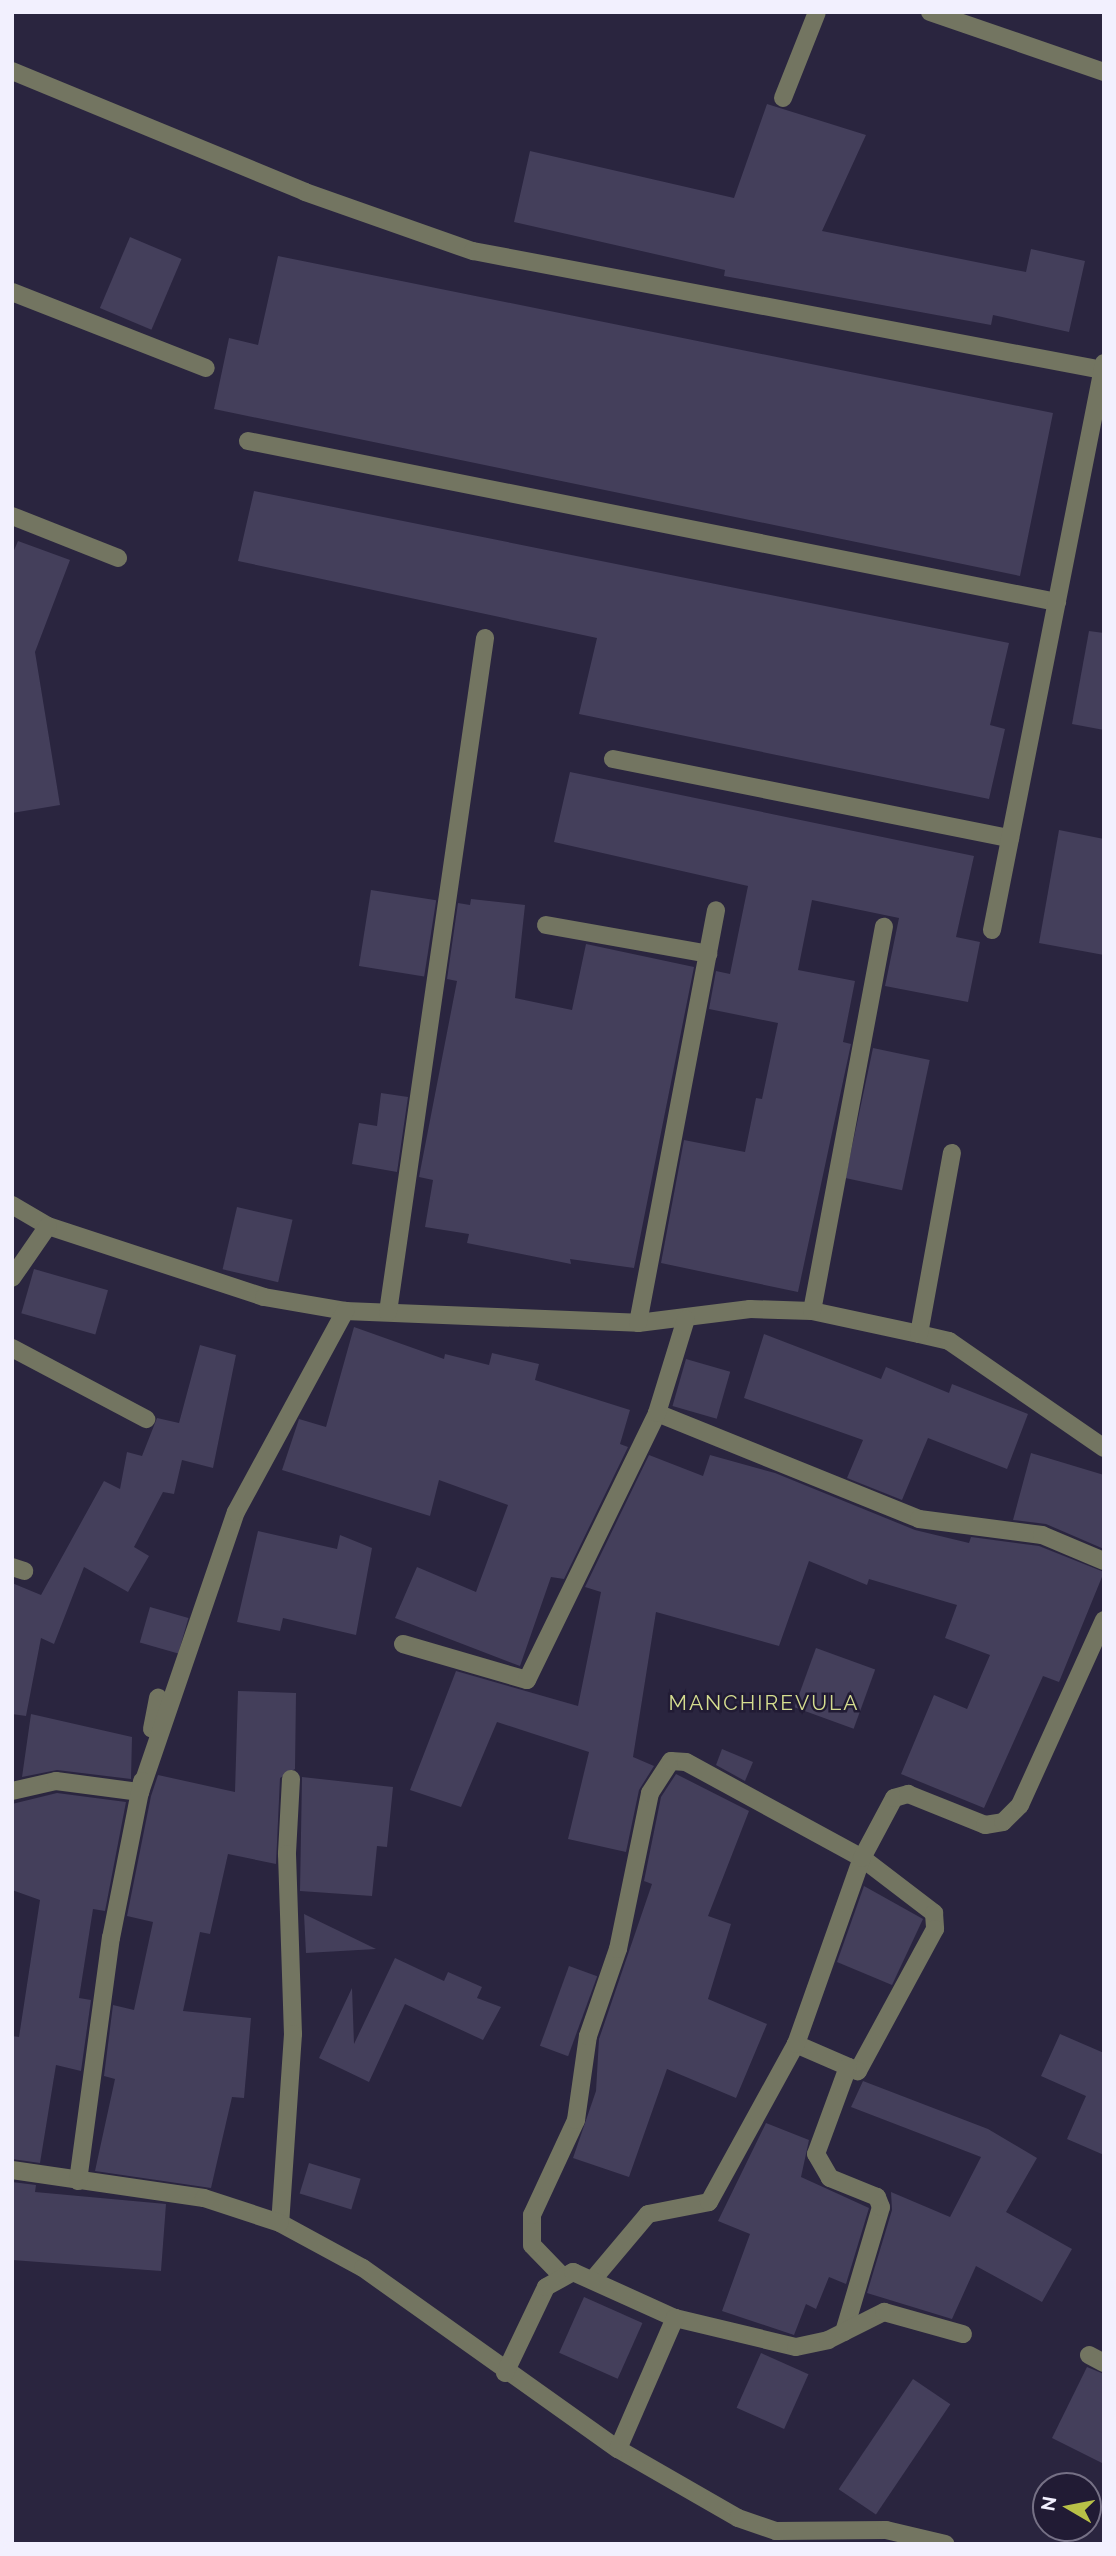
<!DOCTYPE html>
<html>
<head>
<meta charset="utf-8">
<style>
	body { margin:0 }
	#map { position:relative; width:1116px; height:2556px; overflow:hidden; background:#2a253f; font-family:Raleway,sans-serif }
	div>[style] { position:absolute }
	.building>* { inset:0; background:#443f5b; transform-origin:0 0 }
	.minor>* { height:18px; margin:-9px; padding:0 9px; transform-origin:9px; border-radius:9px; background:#737561 }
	span { translate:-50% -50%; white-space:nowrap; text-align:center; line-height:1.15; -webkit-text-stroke:5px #211b34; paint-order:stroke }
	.quarter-label { font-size:21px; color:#d5dd8f; letter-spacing:2px }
	.frame { position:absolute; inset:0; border:14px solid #f2f0fe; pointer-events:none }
	.north { position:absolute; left:1032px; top:2472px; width:70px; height:70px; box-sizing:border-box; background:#211b34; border:2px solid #757085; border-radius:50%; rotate:280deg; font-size:19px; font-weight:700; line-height:28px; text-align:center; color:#f2f0fe }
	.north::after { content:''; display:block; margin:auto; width:24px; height:32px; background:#b8c147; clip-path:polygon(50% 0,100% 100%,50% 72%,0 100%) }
</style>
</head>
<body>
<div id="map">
	<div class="building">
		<div style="clip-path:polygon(767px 104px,866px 135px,822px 231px,1026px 272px,1031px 249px,1085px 261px,1069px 332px,993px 315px,991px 325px,724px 276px,725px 270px,514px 222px,530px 151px,734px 198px)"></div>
		<div style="left:130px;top:237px;width:56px;height:77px;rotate:23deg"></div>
		<div style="clip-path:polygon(278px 256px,1053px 413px,1020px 576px,214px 409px,229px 338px,258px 345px)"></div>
		<div style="clip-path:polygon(254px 491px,1009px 643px,990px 725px,1005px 729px,989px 799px,579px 714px,597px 638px,238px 561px)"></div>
		<div style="clip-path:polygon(18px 541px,70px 560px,35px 652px,60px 805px,12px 813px,12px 555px)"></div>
		<div style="clip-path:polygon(1089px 631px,1104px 633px,1104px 730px,1072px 724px)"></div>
		<div style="clip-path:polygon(570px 772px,974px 856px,956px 937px,980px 942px,968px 1002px,885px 986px,899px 918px,812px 900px,798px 970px,855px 981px,843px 1042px,851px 1044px,798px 1292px,661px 1263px,684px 1140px,745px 1152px,756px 1098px,762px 1099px,778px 1023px,709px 1009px,716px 971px,730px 974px,748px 886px,554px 842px)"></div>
		<div style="clip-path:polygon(1059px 830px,1104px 839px,1104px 955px,1039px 943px)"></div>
		<div style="left:371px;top:890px;width:66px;height:77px;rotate:9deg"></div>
		<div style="clip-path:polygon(471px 899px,525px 905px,515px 998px,572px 1010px,586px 944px,694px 967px,634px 1268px,570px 1259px,571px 1264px,467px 1243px,469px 1234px,425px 1227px,433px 1180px,419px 1177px,457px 981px,447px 979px,458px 903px,470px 905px)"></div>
		<div style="left:873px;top:1048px;width:58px;height:133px;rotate:12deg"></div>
		<div style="clip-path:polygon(381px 1093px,408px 1097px,397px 1172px,352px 1164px,359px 1123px,377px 1126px)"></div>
		<div style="left:237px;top:1207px;width:57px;height:64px;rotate:13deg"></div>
		<div style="left:34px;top:1269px;width:77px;height:46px;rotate:16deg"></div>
		<div style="clip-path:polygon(354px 1327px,444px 1359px,445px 1354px,489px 1365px,492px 1353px,539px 1364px,535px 1380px,630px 1410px,620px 1444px,628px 1447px,564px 1579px,551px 1577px,520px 1666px,395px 1618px,417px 1567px,476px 1592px,508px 1505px,439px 1480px,430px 1516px,282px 1470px,299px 1419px,326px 1427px)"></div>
		<div style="clip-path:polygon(764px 1334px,881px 1379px,886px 1367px,949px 1393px,952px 1384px,1028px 1414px,1007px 1469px,928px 1438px,902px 1500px,847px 1478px,863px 1440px,744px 1398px)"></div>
		<div style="clip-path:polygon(200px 1345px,236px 1355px,213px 1468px,182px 1460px,174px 1494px,163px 1492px,134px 1547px,149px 1556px,128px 1592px,84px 1567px,54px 1644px,41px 1638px,26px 1716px,12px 1714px,12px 1583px,41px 1595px,104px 1481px,120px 1489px,127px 1452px,142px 1456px,157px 1418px,179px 1423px)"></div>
		<div style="left:686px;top:1359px;width:46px;height:49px;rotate:16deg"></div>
		<div style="clip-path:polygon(1031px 1453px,1104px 1475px,1104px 1549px,1046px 1524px,1013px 1520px)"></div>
		<div style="clip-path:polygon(649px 1455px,703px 1476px,710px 1455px,775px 1473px,915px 1530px,969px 1543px,971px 1537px,1039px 1546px,1104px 1572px,1059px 1682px,1043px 1676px,984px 1808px,901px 1774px,934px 1695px,967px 1709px,990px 1655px,945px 1638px,957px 1605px,869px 1579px,867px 1585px,809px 1561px,779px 1646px,656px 1612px,633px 1757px,654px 1766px,639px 1790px,626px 1852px,568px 1839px,589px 1752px,497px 1722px,461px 1807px,410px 1790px,456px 1671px,578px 1706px,601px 1592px,585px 1587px)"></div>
		<div style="clip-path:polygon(258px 1531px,337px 1549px,340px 1535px,372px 1548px,356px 1635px,283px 1618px,280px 1631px,237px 1622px)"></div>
		<div style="left:150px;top:1607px;width:40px;height:37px;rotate:16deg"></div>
		<div style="left:816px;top:1648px;width:63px;height:63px;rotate:20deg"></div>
		<div style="clip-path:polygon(238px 1691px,296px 1693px,295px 1769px,280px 1778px,276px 1864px,228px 1854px,210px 1934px,200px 1932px,183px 2011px,251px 2018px,244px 2098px,232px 2097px,211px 2188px,95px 2171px,115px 2079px,104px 2076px,113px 2005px,134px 2010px,153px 1922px,127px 1916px,151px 1796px,158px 1775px,235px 1792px)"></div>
		<div style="clip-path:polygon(31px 1714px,132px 1737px,131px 1779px,57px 1770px,22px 1777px)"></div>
		<div style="clip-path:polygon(722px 1749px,753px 1762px,745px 1781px,716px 1765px)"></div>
		<div style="clip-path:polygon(676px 1774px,749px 1811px,708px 1916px,731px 1924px,708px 1999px,767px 2024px,736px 2098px,667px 2069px,629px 2177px,573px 2158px,596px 2091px,599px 2039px,652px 1884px,644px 1881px,661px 1797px)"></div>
		<div style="clip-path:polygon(302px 1777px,393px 1787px,387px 1847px,377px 1846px,372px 1896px,300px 1891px)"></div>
		<div style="clip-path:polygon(57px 1793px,126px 1802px,105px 1911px,93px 1909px,79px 1998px,91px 2000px,81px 2071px,56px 2065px,40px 2163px,12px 2159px,12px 2036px,19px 2037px,40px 1900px,12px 1890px,12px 1804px)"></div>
		<div style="clip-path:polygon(864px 1886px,923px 1919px,892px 1985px,837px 1962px)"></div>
		<div style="clip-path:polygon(304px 1914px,376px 1949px,306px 1953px)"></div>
		<div style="clip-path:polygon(395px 1958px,444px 1981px,448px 1972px,482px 1987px,477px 1998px,501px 2007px,483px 2040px,405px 2004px,369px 2082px,319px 2058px,352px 1988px,354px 2044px)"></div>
		<div style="left:569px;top:1966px;width:30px;height:85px;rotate:20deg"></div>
		<div style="clip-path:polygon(1060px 2034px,1104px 2053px,1104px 2155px,1067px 2139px,1086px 2096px,1041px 2076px)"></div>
		<div style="clip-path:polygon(863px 2081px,988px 2129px,1037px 2158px,1006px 2212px,1072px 2249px,1042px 2302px,976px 2266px,952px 2319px,867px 2293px,892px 2210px,891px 2192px,950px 2217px,981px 2157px,851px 2107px)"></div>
		<div style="clip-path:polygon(766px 2123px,809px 2140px,801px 2177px,869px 2208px,846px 2284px,829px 2277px,816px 2309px,806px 2304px,794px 2335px,722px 2311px,750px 2234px,718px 2221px)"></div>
		<div style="left:309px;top:2163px;width:54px;height:32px;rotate:17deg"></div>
		<div style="clip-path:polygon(12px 2182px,36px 2185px,35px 2192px,166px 2204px,161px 2271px,12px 2260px)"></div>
		<div style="left:584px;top:2297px;width:64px;height:61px;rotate:24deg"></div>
		<div style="left:761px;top:2353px;width:52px;height:60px;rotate:24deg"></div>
		<div style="clip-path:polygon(1087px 2367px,1104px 2374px,1104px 2464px,1052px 2438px)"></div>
		<div style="left:913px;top:2379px;width:45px;height:133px;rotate:34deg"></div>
	</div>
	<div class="minor">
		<div style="left:930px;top:12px;width:184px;rotate:19deg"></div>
		<div style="left:12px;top:71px;width:317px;rotate:22.4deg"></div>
		<div style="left:305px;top:192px;width:178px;rotate:19.4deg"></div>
		<div style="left:473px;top:251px;width:640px;rotate:10.71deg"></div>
		<div style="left:783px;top:98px;width:92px;rotate:-68.4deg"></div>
		<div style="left:12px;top:292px;width:208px;rotate:21.4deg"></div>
		<div style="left:248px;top:441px;width:825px;rotate:11.26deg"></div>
		<div style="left:12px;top:516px;width:114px;rotate:21.6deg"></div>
		<div style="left:613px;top:759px;width:405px;rotate:11.3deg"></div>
		<div style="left:546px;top:925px;width:165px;rotate:10.1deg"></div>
		<div style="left:992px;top:930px;width:578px;rotate:-78.83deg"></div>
		<div style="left:12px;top:1205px;width:42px;rotate:30.3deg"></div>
		<div style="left:48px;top:1226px;width:227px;rotate:18.2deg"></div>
		<div style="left:264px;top:1297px;width:82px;rotate:9.8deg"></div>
		<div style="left:345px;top:1311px;width:293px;rotate:2.3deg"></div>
		<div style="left:638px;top:1323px;width:113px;rotate:-7.1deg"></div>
		<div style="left:750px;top:1309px;width:62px;rotate:1.8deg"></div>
		<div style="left:812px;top:1311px;width:109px;rotate:12.1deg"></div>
		<div style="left:919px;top:1334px;width:31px;rotate:13deg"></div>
		<div style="left:949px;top:1341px;width:188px;rotate:34.6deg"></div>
		<div style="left:12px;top:1278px;width:63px;rotate:-55.3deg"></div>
		<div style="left:812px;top:1311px;width:391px;rotate:-79.4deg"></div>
		<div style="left:388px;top:1312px;width:681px;rotate:-81.81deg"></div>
		<div style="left:638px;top:1323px;width:420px;rotate:-79.3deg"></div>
		<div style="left:919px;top:1334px;width:184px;rotate:-79.7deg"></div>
		<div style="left:12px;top:1348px;width:152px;rotate:27.9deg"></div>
		<div style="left:657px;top:1413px;width:283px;rotate:22deg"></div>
		<div style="left:919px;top:1519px;width:124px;rotate:7.4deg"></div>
		<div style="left:1042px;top:1535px;width:67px;rotate:22.8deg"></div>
		<div style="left:12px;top:1567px;width:13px;rotate:18deg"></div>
		<div style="left:403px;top:1644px;width:129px;rotate:16.2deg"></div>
		<div style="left:527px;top:1680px;width:297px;rotate:-64deg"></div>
		<div style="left:657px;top:1413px;width:98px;rotate:-72.9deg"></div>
		<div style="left:152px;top:1729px;width:32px;rotate:-79deg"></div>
		<div style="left:291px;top:1779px;width:75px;rotate:93.1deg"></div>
		<div style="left:287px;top:1854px;width:180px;rotate:88.1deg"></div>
		<div style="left:293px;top:2034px;width:189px;rotate:93.9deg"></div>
		<div style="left:280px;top:2223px;width:94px;rotate:28.5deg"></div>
		<div style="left:363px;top:2268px;width:313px;rotate:35.4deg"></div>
		<div style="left:618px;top:2449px;width:138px;rotate:29.9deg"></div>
		<div style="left:738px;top:2518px;width:40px;rotate:18.9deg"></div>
		<div style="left:776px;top:2531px;width:110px;rotate:-0.5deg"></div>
		<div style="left:886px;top:2530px;width:61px;rotate:13.3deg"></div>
		<div style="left:12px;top:1791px;width:45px;rotate:-12.8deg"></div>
		<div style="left:56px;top:1781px;width:85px;rotate:7.5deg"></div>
		<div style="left:140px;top:1792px;width:296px;rotate:-71.1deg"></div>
		<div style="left:236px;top:1512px;width:229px;rotate:-61.5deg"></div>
		<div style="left:12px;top:2170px;width:194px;rotate:8.3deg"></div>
		<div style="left:204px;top:2198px;width:80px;rotate:18.2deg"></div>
		<div style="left:78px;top:2181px;width:245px;rotate:-82.3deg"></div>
		<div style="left:111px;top:1938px;width:160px;rotate:-78.8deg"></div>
		<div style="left:562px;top:2276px;width:43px;rotate:-134.1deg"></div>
		<div style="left:532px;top:2245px;width:30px;rotate:-90deg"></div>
		<div style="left:532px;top:2215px;width:105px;rotate:-65.1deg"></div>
		<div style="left:576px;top:2120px;width:85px;rotate:-81.9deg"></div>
		<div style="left:588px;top:2036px;width:92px;rotate:-71deg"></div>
		<div style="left:618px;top:1949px;width:159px;rotate:-78.4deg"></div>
		<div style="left:650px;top:1793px;width:38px;rotate:-57deg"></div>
		<div style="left:671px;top:1761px;width:15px;rotate:4deg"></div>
		<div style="left:686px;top:1762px;width:200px;rotate:28.6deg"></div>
		<div style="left:862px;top:1858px;width:91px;rotate:37.4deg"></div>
		<div style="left:934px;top:1913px;width:16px;rotate:86deg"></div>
		<div style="left:935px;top:1929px;width:162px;rotate:118.5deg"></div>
		<div style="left:858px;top:2071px;width:68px;rotate:-156.5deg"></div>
		<div style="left:595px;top:2277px;width:82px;rotate:-49.9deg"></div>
		<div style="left:648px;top:2214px;width:62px;rotate:-11.1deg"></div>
		<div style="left:709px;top:2202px;width:180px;rotate:-61.2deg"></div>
		<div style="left:796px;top:2044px;width:197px;rotate:-70.5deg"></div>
		<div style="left:862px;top:1858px;width:68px;rotate:-61.9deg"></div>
		<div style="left:894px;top:1798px;width:15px;rotate:-16deg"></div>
		<div style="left:908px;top:1794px;width:83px;rotate:21.9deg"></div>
		<div style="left:985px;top:1825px;width:18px;rotate:-9deg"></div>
		<div style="left:1003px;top:1822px;width:24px;rotate:-45deg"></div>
		<div style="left:1020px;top:1805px;width:203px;rotate:-65.6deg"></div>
		<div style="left:844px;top:2332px;width:130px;rotate:-73.5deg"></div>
		<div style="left:881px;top:2207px;width:11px;rotate:-112deg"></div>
		<div style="left:877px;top:2197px;width:51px;rotate:-158deg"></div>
		<div style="left:830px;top:2178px;width:28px;rotate:-120deg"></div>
		<div style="left:816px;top:2154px;width:93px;rotate:-69.8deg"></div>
		<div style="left:1089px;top:2355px;width:17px;rotate:28deg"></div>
		<div style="left:505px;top:2373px;width:95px;rotate:-64.5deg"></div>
		<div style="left:546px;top:2287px;width:31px;rotate:-29deg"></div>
		<div style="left:573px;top:2272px;width:112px;rotate:24.3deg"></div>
		<div style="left:675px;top:2318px;width:124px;rotate:13.5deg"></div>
		<div style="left:796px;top:2347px;width:33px;rotate:-12deg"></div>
		<div style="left:828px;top:2340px;width:63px;rotate:-26.6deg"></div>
		<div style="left:884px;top:2312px;width:82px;rotate:15.6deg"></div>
		<div style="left:618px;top:2449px;width:143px;rotate:-66.5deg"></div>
	</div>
	<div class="quarter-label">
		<span style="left:764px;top:1703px">MANCHIREVULA</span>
	</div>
	<div class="frame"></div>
	<div class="north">N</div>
</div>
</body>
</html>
